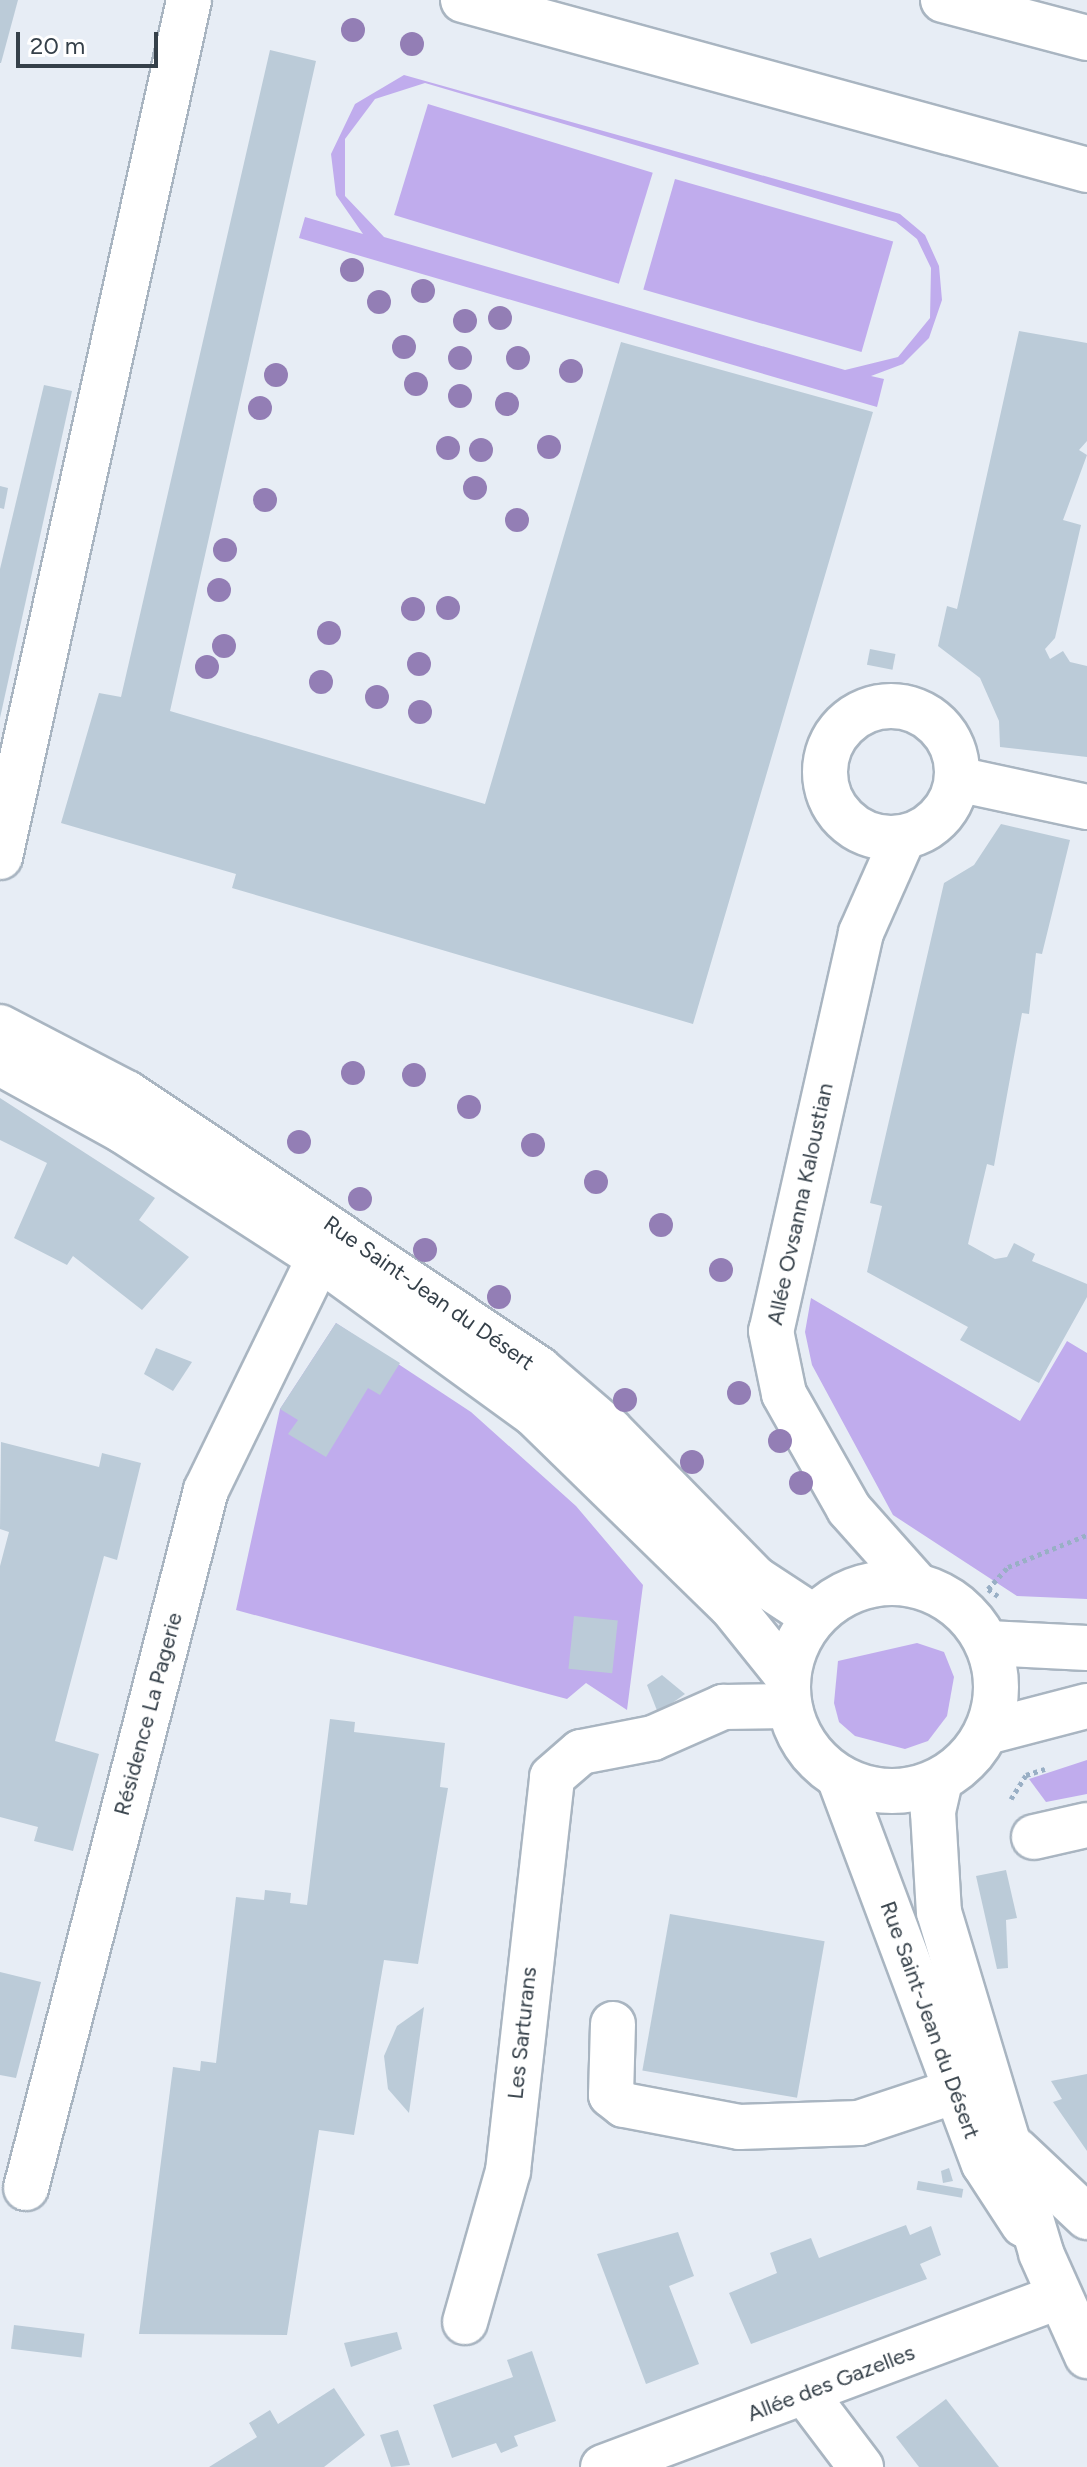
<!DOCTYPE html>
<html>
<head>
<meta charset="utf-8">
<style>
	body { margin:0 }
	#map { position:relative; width:1087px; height:2467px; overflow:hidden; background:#e7edf5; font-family:Figtree,sans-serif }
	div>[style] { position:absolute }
	.green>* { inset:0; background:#c0aced; transform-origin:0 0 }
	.building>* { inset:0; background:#bbcbd8; transform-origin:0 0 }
	.path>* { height:5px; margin-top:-2.5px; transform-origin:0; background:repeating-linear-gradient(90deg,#99afc5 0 4px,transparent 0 8px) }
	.roads { filter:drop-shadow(2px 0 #a9b5c1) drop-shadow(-2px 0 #a9b5c1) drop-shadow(0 2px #a9b5c1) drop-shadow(0 -2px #a9b5c1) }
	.minor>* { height:44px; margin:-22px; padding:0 22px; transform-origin:22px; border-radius:22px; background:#fff }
	.minor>.ring { margin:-22px; padding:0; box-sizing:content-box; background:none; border:44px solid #fff; border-radius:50% }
	.trees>* { width:24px; height:24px; margin:-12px; border-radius:50%; background:#937eb5 }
	span { translate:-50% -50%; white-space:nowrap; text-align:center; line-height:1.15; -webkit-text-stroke:6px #fff; paint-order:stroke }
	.street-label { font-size:22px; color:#354049 }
	.scale { position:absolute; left:16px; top:32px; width:142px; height:36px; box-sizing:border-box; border:4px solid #354049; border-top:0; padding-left:10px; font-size:24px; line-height:28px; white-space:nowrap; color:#354049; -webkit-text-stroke:6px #fff; paint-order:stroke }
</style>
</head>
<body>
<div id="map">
	<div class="green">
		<div style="clip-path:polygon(evenodd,404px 75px,900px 214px,925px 235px,939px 266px,942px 300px,929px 338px,903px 364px,871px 376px,884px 379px,877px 407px,299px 238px,305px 217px,363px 234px,336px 195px,331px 154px,355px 104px,404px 75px,425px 83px,896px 222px,917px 239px,931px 268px,930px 318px,898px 357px,845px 370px,384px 237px,345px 196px,345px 139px,375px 99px,425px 83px)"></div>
		<div style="left:428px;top:104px;width:235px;height:116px;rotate:17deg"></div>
		<div style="left:675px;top:179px;width:227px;height:115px;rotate:16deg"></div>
		<div style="clip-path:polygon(811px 1298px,1020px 1421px,1067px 1341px,1087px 1353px,1087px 1599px,1017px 1596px,893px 1515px,812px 1365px,805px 1332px)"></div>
		<div style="clip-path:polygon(336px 1323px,471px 1412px,576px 1506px,643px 1585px,627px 1710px,586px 1683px,567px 1699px,236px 1610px,280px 1409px)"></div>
		<div style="clip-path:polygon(917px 1643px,944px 1652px,954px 1677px,947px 1716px,928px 1741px,905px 1749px,855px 1736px,839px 1722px,834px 1703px,838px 1661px)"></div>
		<div style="clip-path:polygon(1087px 1760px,1087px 1794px,1046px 1802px,1029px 1779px)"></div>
	</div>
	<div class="building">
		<div style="clip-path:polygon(0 0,18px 0,1px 63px,0 63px)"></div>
		<div style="clip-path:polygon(270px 50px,316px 61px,170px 711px,485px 804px,621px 342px,873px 412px,693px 1024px,232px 888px,236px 874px,61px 823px,99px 693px,121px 697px)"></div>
		<div style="clip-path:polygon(1019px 331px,1087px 343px,1087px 441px,1079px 450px,1087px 455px,1063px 520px,1081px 525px,1055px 638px,1045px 649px,1050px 659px,1063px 651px,1070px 662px,1087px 666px,1087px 757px,1000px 747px,999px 721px,980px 678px,938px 646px,947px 606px,957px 609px)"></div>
		<div style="clip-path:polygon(44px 385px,72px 391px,0 718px,0 569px)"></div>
		<div style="clip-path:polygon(0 486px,8px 488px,4px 509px,0 508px)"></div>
		<div style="left:870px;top:649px;width:26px;height:16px;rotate:11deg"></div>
		<div style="clip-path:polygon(1001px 824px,1070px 840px,1042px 954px,1036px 953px,1029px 1014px,1022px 1013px,994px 1166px,987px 1164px,968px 1244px,995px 1259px,1007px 1257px,1014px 1243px,1035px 1254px,1032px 1261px,1087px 1284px,1087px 1297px,1039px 1383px,960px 1340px,968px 1327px,867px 1272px,882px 1206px,870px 1203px,944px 883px,974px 865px)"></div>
		<div style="clip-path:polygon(0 1098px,155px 1198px,139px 1220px,189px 1257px,142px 1310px,73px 1256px,67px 1265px,14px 1238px,47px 1163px,0 1140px)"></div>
		<div style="clip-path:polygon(336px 1323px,400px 1363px,380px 1395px,368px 1388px,326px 1457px,288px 1434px,298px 1420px,280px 1409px)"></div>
		<div style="clip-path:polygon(156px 1348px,192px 1362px,173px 1391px,144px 1374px)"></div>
		<div style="clip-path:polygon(1px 1442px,99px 1467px,102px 1453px,141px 1463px,117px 1560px,104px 1556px,55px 1741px,99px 1754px,73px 1851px,34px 1841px,38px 1827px,0 1817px,0 1566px,9px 1532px,0 1529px)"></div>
		<div style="left:574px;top:1616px;width:44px;height:53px;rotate:6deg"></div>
		<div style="clip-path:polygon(662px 1675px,685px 1694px,658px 1713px,647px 1685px)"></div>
		<div style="clip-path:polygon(330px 1719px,355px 1722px,354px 1732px,445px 1743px,440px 1787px,448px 1788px,418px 1964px,384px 1960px,354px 2135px,319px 2130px,287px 2335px,139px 2334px,173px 2067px,200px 2071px,201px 2061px,216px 2063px,236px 1897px,264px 1900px,265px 1890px,291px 1893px,290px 1903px,307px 1905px)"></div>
		<div style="clip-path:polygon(1006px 1870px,1017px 1918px,1006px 1920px,1008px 1968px,997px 1969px,976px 1876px)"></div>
		<div style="left:670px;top:1914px;width:157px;height:159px;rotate:10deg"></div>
		<div style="clip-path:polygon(0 1972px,41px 1982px,16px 2078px,0 2075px)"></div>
		<div style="clip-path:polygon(424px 2007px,409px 2113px,388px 2089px,384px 2056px,397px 2026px)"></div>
		<div style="clip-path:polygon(1087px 2074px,1087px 2151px,1053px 2102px,1062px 2099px,1051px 2081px)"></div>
		<div style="clip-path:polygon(949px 2168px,953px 2181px,943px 2183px,941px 2171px)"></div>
		<div style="left:918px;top:2181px;width:46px;height:9px;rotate:10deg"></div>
		<div style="clip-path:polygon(906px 2225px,910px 2235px,931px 2226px,941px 2255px,920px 2264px,927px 2279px,751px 2344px,729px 2293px,777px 2273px,770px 2253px,811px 2238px,819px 2258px)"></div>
		<div style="clip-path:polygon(678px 2232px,694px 2276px,669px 2286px,699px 2364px,646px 2384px,597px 2254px)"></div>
		<div style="left:14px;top:2325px;width:71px;height:24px;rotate:7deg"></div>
		<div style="clip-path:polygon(397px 2332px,402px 2349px,351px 2367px,344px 2343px)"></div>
		<div style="clip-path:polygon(532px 2351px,556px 2421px,514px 2436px,518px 2446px,501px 2453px,496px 2443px,452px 2458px,433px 2405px,513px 2377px,507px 2360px)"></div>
		<div style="clip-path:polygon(334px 2388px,365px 2435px,324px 2467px,209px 2467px,257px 2437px,249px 2423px,270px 2410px,278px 2424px)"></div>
		<div style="clip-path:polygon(946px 2399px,999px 2467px,919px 2467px,896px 2437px)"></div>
		<div style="clip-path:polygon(398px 2430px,410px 2465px,391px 2467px,380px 2435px)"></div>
	</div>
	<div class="path">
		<div style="left:998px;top:1596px;width:12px;rotate:-145deg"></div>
		<div style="left:988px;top:1589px;width:30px;rotate:-48deg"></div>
		<div style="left:1008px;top:1567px;width:85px;rotate:-22.1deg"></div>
		<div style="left:1011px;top:1799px;width:28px;rotate:-58deg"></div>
		<div style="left:1026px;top:1775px;width:20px;rotate:-18deg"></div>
	</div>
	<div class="roads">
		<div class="minor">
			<div style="left:463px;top:0;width:647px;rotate:15.24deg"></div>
			<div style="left:943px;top:0;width:149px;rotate:14.8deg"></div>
			<div class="ring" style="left:825px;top:706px;width:88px;height:88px"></div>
			<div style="left:957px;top:779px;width:133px;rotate:12.2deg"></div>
			<div style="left:903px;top:838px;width:104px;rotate:113.9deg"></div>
			<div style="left:861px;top:933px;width:408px;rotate:102.7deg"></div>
			<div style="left:771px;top:1331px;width:64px;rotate:78.3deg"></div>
			<div style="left:784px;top:1394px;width:132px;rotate:60.5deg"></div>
			<div style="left:849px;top:1509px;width:99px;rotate:48.3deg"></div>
			<div style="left:0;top:857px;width:878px;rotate:-77.56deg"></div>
			<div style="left:0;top:1027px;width:143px;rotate:27.5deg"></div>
			<div style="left:127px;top:1093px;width:496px;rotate:33.8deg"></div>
			<div style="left:539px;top:1369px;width:94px;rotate:40.7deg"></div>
			<div style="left:610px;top:1430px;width:209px;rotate:45.6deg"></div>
			<div style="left:756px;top:1579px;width:69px;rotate:33.2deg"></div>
			<div style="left:0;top:1063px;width:141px;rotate:28.9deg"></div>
			<div style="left:123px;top:1131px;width:234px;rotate:32.9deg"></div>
			<div style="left:319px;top:1258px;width:266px;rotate:36deg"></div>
			<div style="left:534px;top:1414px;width:275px;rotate:44.3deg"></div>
			<div style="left:731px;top:1606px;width:91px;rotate:51.2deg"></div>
			<div class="ring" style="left:788px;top:1583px;width:164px;height:164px"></div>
			<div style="left:988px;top:1643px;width:99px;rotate:2.9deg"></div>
			<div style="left:987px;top:1732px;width:103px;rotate:-14.6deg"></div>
			<div style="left:839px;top:1777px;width:413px;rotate:69.5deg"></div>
			<div style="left:984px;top:2164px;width:72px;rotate:57deg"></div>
			<div style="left:940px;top:1781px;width:32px;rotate:103deg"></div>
			<div style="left:933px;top:1812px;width:100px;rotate:86.6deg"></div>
			<div style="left:939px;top:1912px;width:356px;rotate:73.3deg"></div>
			<div style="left:1041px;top:2253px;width:113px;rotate:65.9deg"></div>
			<div style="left:1034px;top:1837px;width:54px;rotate:-12.8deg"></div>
			<div style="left:613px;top:2024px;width:71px;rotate:91.6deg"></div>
			<div style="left:611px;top:2095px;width:16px;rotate:38deg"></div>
			<div style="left:624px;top:2105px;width:117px;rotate:10.8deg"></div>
			<div style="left:739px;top:2127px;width:120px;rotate:-1.9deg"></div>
			<div style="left:859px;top:2123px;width:133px;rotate:-18.4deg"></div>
			<div style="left:1016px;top:2150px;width:98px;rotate:43.3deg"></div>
			<div style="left:26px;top:2188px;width:721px;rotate:-75.54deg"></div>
			<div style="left:206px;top:1490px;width:258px;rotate:-64deg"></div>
			<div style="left:465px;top:2322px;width:157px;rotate:-74.1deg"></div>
			<div style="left:508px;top:2171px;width:396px;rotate:-83.6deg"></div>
			<div style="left:552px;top:1777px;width:38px;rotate:-41deg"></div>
			<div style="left:581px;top:1752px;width:73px;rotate:-11deg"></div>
			<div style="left:653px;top:1738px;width:77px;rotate:-23.9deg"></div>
			<div style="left:723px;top:1707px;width:66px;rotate:-0.9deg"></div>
			<div style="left:805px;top:2393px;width:93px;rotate:52.9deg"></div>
			<div style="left:603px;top:2467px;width:486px;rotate:-20.5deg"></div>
		</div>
	</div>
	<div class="trees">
		<div style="left:353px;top:30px"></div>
		<div style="left:412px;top:44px"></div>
		<div style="left:352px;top:270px"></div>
		<div style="left:423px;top:291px"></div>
		<div style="left:379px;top:302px"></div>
		<div style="left:500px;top:318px"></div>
		<div style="left:465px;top:321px"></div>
		<div style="left:404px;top:347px"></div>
		<div style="left:460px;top:358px"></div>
		<div style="left:518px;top:358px"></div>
		<div style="left:571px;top:371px"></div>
		<div style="left:276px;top:375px"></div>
		<div style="left:416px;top:384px"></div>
		<div style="left:460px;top:396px"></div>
		<div style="left:507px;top:404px"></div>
		<div style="left:260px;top:408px"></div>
		<div style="left:549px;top:447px"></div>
		<div style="left:448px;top:448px"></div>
		<div style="left:481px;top:450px"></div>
		<div style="left:475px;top:488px"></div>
		<div style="left:265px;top:500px"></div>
		<div style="left:517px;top:520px"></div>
		<div style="left:225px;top:550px"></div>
		<div style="left:219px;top:590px"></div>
		<div style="left:448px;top:608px"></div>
		<div style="left:413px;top:609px"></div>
		<div style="left:329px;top:633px"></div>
		<div style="left:224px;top:646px"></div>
		<div style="left:419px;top:664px"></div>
		<div style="left:207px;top:667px"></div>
		<div style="left:321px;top:682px"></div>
		<div style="left:377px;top:697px"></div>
		<div style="left:420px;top:712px"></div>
		<div style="left:353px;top:1073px"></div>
		<div style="left:414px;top:1075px"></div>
		<div style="left:469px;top:1107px"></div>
		<div style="left:299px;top:1142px"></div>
		<div style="left:533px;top:1145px"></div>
		<div style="left:596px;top:1182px"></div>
		<div style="left:360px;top:1199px"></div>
		<div style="left:661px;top:1225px"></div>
		<div style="left:425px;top:1250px"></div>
		<div style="left:721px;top:1270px"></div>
		<div style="left:499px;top:1297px"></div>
		<div style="left:739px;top:1393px"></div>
		<div style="left:625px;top:1400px"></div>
		<div style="left:780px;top:1441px"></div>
		<div style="left:692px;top:1462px"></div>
		<div style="left:801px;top:1483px"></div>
	</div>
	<div class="street-label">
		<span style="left:800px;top:1204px;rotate:-78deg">Allée Ovsanna Kaloustian</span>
		<span style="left:429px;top:1293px;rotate:35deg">Rue Saint-Jean du Désert</span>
		<span style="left:148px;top:1714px;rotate:-75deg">Résidence La Pagerie</span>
		<span style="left:930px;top:2020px;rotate:70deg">Rue Saint-Jean du Désert</span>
		<span style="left:522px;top:2033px;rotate:-84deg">Les Sarturans</span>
		<span style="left:831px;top:2383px;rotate:-21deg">Allée des Gazelles</span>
	</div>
	<div class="scale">20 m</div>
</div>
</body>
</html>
